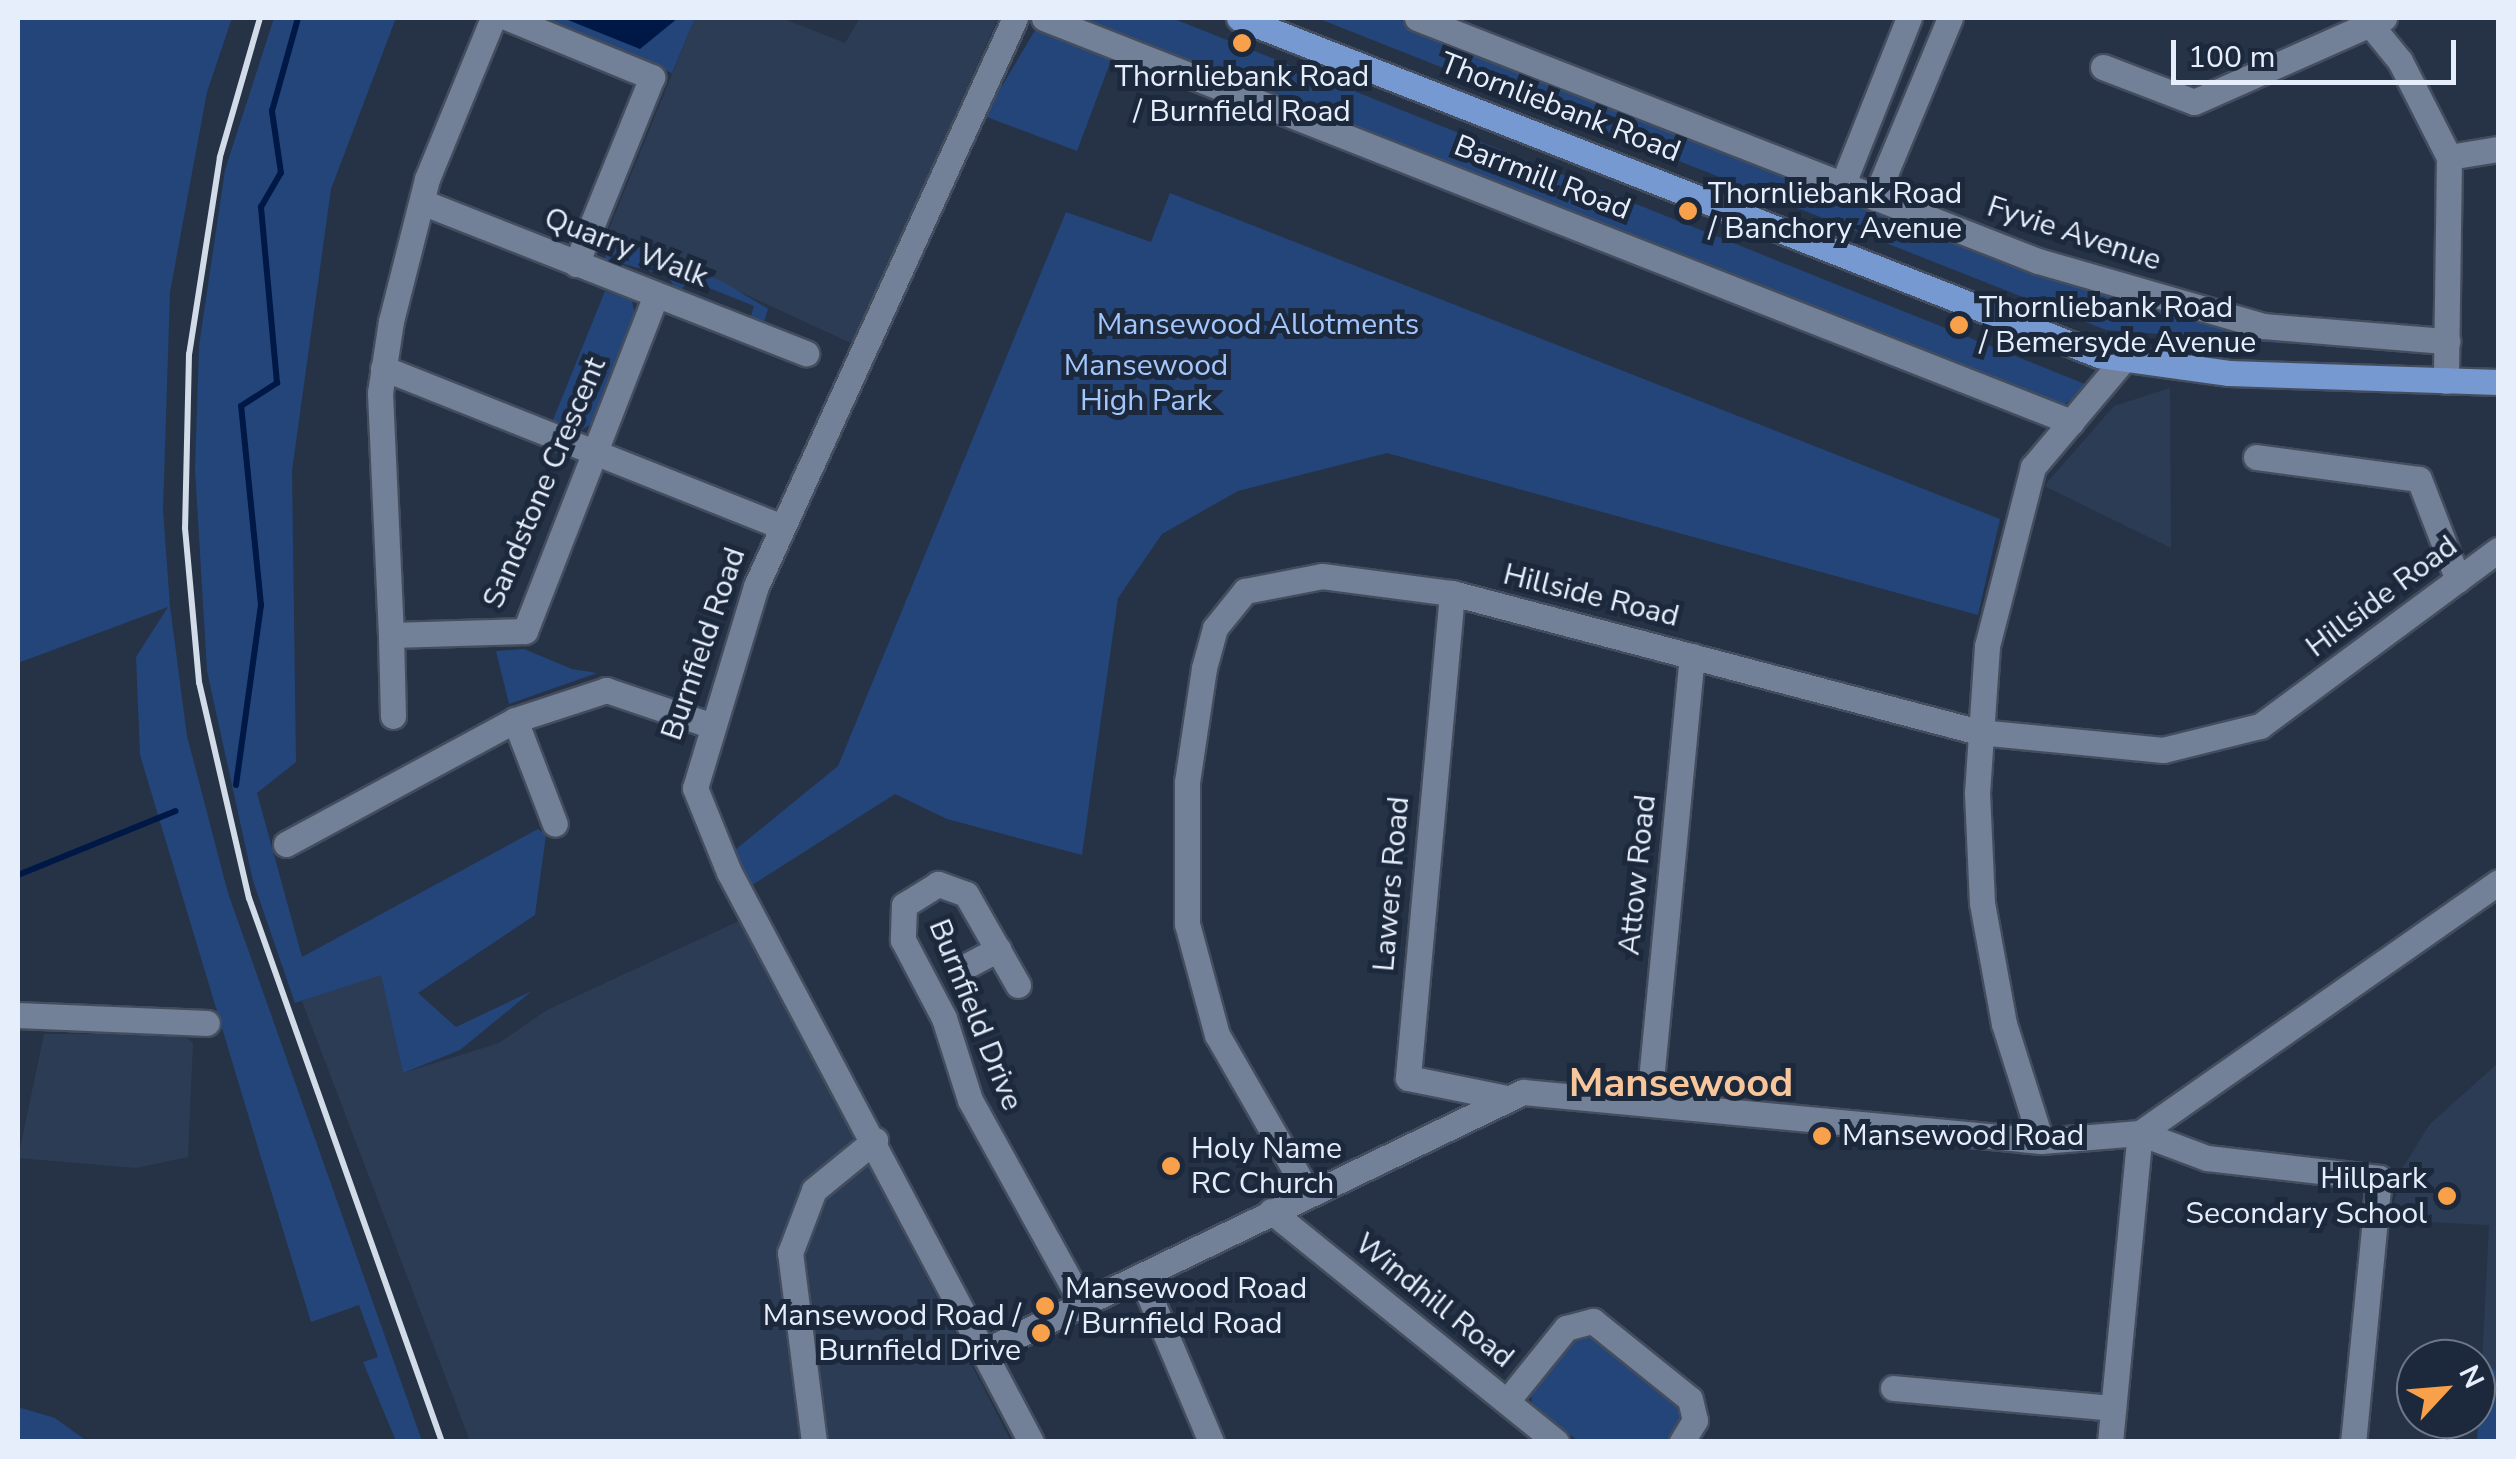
<!DOCTYPE html>
<html>
<head>
<meta charset="utf-8">
<style>
	body { margin:0 }
	#map { position:relative; width:2516px; height:1459px; overflow:hidden; background:#263246; font-family:"Nunito Sans",sans-serif }
	div>[style] { position:absolute }
	.built>* { inset:0; background:#2d3c55 }
	.green>* { inset:0; background:#244579 }
	.water>* { inset:0; background:#001846 }
	.stream>* { height:6px; margin:-3px; padding:0 3px; transform-origin:3px; border-radius:3px; background:#001846 }
	.roads { filter:drop-shadow(2px 0 #434d5e) drop-shadow(-2px 0 #434d5e) drop-shadow(0 2px #434d5e) drop-shadow(0 -2px #434d5e) }
	.minor>* { height:25px; margin:-12.5px; padding:0 12.5px; transform-origin:12.5px; border-radius:12.5px; background:#728098 }
	.major>* { height:25px; margin:-12.5px; padding:0 12.5px; transform-origin:12.5px; border-radius:12.5px; background:#7799d1 }
	.rail>* { height:6px; margin:-3px; padding:0 3px; transform-origin:3px; border-radius:3px; background:#d2dbe8 }
	.dots>* { width:28px; height:28px; translate:-50% -50%; box-sizing:border-box; border:5px solid #1c283c; border-radius:50% }
	span { translate:-50% -50%; white-space:nowrap; text-align:center; line-height:1.15; -webkit-text-stroke:10px #1c283c; paint-order:stroke }
	.poi-label { font-size:30px; color:#e6eefb }
	.left { translate:0 -50%; text-align:left }
	.right { translate:-100% -50%; text-align:right }
	.street-label { font-size:30px; color:#e6eefb }
	.park-label { font-size:30px; color:#a3c6fd }
	.district-label { font-size:40px; color:#f7c69b; font-weight:700 }
	.frame { position:absolute; inset:0; border:20px solid #e6eefb; pointer-events:none }
	.north { position:absolute; left:2396px; top:1339px; width:100px; height:100px; box-sizing:border-box; background:#1c283c; border:2px solid #6d7788; border-radius:50%; rotate:64deg; font-size:28px; font-weight:700; line-height:40px; text-align:center; color:#e6eefb }
	.north::after { content:''; display:block; margin:auto; width:35px; height:45px; background:#f8a14a; clip-path:polygon(50% 0,100% 100%,50% 72%,0 100%) }
	.scale { position:absolute; left:2171px; top:40px; width:285px; height:45px; box-sizing:border-box; border:5px solid #e6eefb; border-top:0; padding-left:12px; font-size:30px; line-height:35px; white-space:nowrap; color:#e6eefb; -webkit-text-stroke:8px #1c283c; paint-order:stroke }
</style>
</head>
<body>
<div id="map">
	<div class="built">
		<div style="clip-path:polygon(695px 18px,782px 18px,845px 43px,860px 18px,998px 18px,853px 344px,608px 231px)"></div>
		<div style="clip-path:polygon(2170px 388px,2171px 548px,2044px 486px,2114px 406px)"></div>
		<div style="clip-path:polygon(741px 920px,1011px 1441px,470px 1441px,302px 1001px,381px 974px,403px 1073px,499px 1043px,547px 1010px)"></div>
		<div style="clip-path:polygon(182px 1033px,193px 1043px,188px 1157px,136px 1168px,18px 1158px,44px 1034px)"></div>
		<div style="clip-path:polygon(2498px 1063px,2498px 1371px,2482px 1364px,2489px 1225px,2391px 1220px,2400px 1172px,2430px 1124px)"></div>
	</div>
	<div class="green">
		<div style="clip-path:polygon(18px 18px,232px 18px,207px 92px,170px 292px,163px 510px,170px 606px,187px 736px,228px 893px,422px 1441px,396px 1441px,363px 1362px,378px 1357px,359px 1305px,311px 1322px,262px 1161px,140px 755px,136px 657px,168px 607px,18px 663px)"></div>
		<div style="clip-path:polygon(274px 18px,396px 18px,331px 189px,292px 471px,296px 762px,257px 793px,302px 957px,538px 829px,546px 835px,535px 915px,418px 993px,456px 1027px,532px 991px,460px 1050px,403px 1073px,381px 975px,295px 1003px,253px 881px,207px 671px,195px 469px,199px 346px,225px 170px)"></div>
		<div style="clip-path:polygon(546px 18px,695px 18px,672px 73px)"></div>
		<div style="clip-path:polygon(1067px 18px,1172px 18px,2090px 386px,2062px 406px)"></div>
		<div style="clip-path:polygon(1317px 18px,1396px 18px,2087px 287px,2290px 344px,2106px 330px)"></div>
		<div style="clip-path:polygon(1037px 27px,1113px 55px,1077px 151px,984px 116px)"></div>
		<div style="clip-path:polygon(1170px 193px,2000px 519px,1978px 615px,1387px 453px,1238px 491px,1162px 534px,1118px 598px,1082px 855px,947px 819px,895px 794px,749px 887px,730px 854px,838px 766px,1066px 212px,1151px 242px)"></div>
		<div style="clip-path:polygon(608px 231px,725px 283px,768px 309px,763px 325px,750px 319px,754px 306px,689px 280px,678px 294px,668px 276px,605px 259px)"></div>
		<div style="clip-path:polygon(605px 291px,632px 301px,635px 314px,592px 424px,581px 430px,553px 420px)"></div>
		<div style="clip-path:polygon(524px 649px,572px 669px,597px 673px,509px 704px,496px 651px)"></div>
		<div style="clip-path:polygon(1596px 1334px,1680px 1401px,1683px 1421px,1669px 1441px,1578px 1441px,1532px 1404px,1531px 1391px,1569px 1336px)"></div>
		<div style="clip-path:polygon(2482px 1364px,2498px 1371px,2498px 1441px,2477px 1441px)"></div>
		<div style="clip-path:polygon(18px 1407px,55px 1418px,87px 1441px,18px 1441px)"></div>
	</div>
	<div class="water">
		<div style="clip-path:polygon(563px 18px,678px 18px,640px 49px)"></div>
	</div>
	<div class="stream">
		<div style="left:236px;top:785px;width:182px;rotate:-82.1deg"></div>
		<div style="left:261px;top:605px;width:200px;rotate:-95.7deg"></div>
		<div style="left:241px;top:406px;width:43px;rotate:-32.6deg"></div>
		<div style="left:277px;top:383px;width:177px;rotate:-95.2deg"></div>
		<div style="left:261px;top:207px;width:39px;rotate:-60deg"></div>
		<div style="left:281px;top:173px;width:63px;rotate:-98.3deg"></div>
		<div style="left:272px;top:111px;width:97px;rotate:-74.4deg"></div>
		<div style="left:18px;top:875px;width:170px;rotate:-22.1deg"></div>
	</div>
	<div class="roads">
		<div class="minor">
			<div style="left:493px;top:18px;width:174px;rotate:112.3deg"></div>
			<div style="left:427px;top:179px;width:146px;rotate:104.2deg"></div>
			<div style="left:391px;top:321px;width:73px;rotate:98.7deg"></div>
			<div style="left:380px;top:393px;width:242px;rotate:87.4deg"></div>
			<div style="left:391px;top:635px;width:134px;rotate:-1.7deg"></div>
			<div style="left:525px;top:631px;width:361px;rotate:-68.7deg"></div>
			<div style="left:508px;top:18px;width:156px;rotate:22.3deg"></div>
			<div style="left:652px;top:77px;width:202px;rotate:112.1deg"></div>
			<div style="left:1015px;top:18px;width:624px;rotate:114.51deg"></div>
			<div style="left:756px;top:586px;width:211px;rotate:106.8deg"></div>
			<div style="left:695px;top:788px;width:91px;rotate:68deg"></div>
			<div style="left:729px;top:872px;width:645px;rotate:62.08deg"></div>
			<div style="left:1044px;top:18px;width:1104px;rotate:21.47deg"></div>
			<div style="left:1417px;top:18px;width:667px;rotate:21.37deg"></div>
			<div style="left:2038px;top:261px;width:234px;rotate:16.1deg"></div>
			<div style="left:2263px;top:326px;width:185px;rotate:4.7deg"></div>
			<div style="left:2365px;top:18px;width:55px;rotate:50.9deg"></div>
			<div style="left:2400px;top:61px;width:108px;rotate:63deg"></div>
			<div style="left:2449px;top:157px;width:224px;rotate:90.8deg"></div>
			<div style="left:2103px;top:67px;width:97px;rotate:21deg"></div>
			<div style="left:2194px;top:102px;width:208px;rotate:-23.9deg"></div>
			<div style="left:2449px;top:157px;width:50px;rotate:-9.3deg"></div>
			<div style="left:1842px;top:186px;width:181px;rotate:-68.3deg"></div>
			<div style="left:1875px;top:198px;width:195px;rotate:-67.4deg"></div>
			<div style="left:422px;top:202px;width:413px;rotate:21.5deg"></div>
			<div style="left:383px;top:368px;width:428px;rotate:21.7deg"></div>
			<div style="left:2256px;top:457px;width:164px;rotate:7.7deg"></div>
			<div style="left:2419px;top:479px;width:108px;rotate:68.9deg"></div>
			<div style="left:1452px;top:593px;width:487px;rotate:95.2deg"></div>
			<div style="left:1408px;top:1078px;width:101px;rotate:11.4deg"></div>
			<div style="left:391px;top:635px;width:81px;rotate:88.6deg"></div>
			<div style="left:515px;top:720px;width:111px;rotate:69deg"></div>
			<div style="left:286px;top:844px;width:260px;rotate:-28.4deg"></div>
			<div style="left:515px;top:720px;width:96px;rotate:-18.2deg"></div>
			<div style="left:606px;top:690px;width:110px;rotate:18.6deg"></div>
			<div style="left:970px;top:964px;width:32px;rotate:-28deg"></div>
			<div style="left:1018px;top:985px;width:105px;rotate:-119.7deg"></div>
			<div style="left:966px;top:894px;width:30px;rotate:-160deg"></div>
			<div style="left:938px;top:884px;width:40px;rotate:148deg"></div>
			<div style="left:904px;top:905px;width:35px;rotate:92deg"></div>
			<div style="left:903px;top:940px;width:88px;rotate:62.3deg"></div>
			<div style="left:944px;top:1018px;width:86px;rotate:72.4deg"></div>
			<div style="left:970px;top:1100px;width:232px;rotate:61.1deg"></div>
			<div style="left:18px;top:1015px;width:189px;rotate:2.4deg"></div>
			<div style="left:1649px;top:1101px;width:447px;rotate:-84.5deg"></div>
			<div style="left:2041px;top:1141px;width:123px;rotate:-107.5deg"></div>
			<div style="left:2004px;top:1024px;width:123px;rotate:-100.3deg"></div>
			<div style="left:1982px;top:903px;width:110px;rotate:-92.6deg"></div>
			<div style="left:1977px;top:793px;width:147px;rotate:-86.1deg"></div>
			<div style="left:1987px;top:646px;width:185px;rotate:-75.6deg"></div>
			<div style="left:2033px;top:467px;width:140px;rotate:-49.9deg"></div>
			<div style="left:1308px;top:1193px;width:182px;rotate:-119.9deg"></div>
			<div style="left:1217px;top:1035px;width:115px;rotate:-105.1deg"></div>
			<div style="left:1187px;top:924px;width:142px;rotate:-90deg"></div>
			<div style="left:1187px;top:782px;width:115px;rotate:-81.5deg"></div>
			<div style="left:1204px;top:668px;width:41px;rotate:-74.6deg"></div>
			<div style="left:1215px;top:628px;width:48px;rotate:-51deg"></div>
			<div style="left:1245px;top:591px;width:78px;rotate:-11deg"></div>
			<div style="left:1322px;top:576px;width:131px;rotate:7.5deg"></div>
			<div style="left:1452px;top:593px;width:545px;rotate:14.78deg"></div>
			<div style="left:1979px;top:732px;width:185px;rotate:5.6deg"></div>
			<div style="left:2163px;top:750px;width:100px;rotate:-13.9deg"></div>
			<div style="left:2260px;top:726px;width:296px;rotate:-36.5deg"></div>
			<div style="left:1271px;top:1211px;width:367px;rotate:39deg"></div>
			<div style="left:1141px;top:1276px;width:180px;rotate:67.1deg"></div>
			<div style="left:989px;top:1349px;width:593px;rotate:-25.7deg"></div>
			<div style="left:1523px;top:1092px;width:520px;rotate:5.4deg"></div>
			<div style="left:2041px;top:1141px;width:99px;rotate:-4.6deg"></div>
			<div style="left:2140px;top:1133px;width:437px;rotate:-35deg"></div>
			<div style="left:1893px;top:1388px;width:221px;rotate:5.2deg"></div>
			<div style="left:1507px;top:1401px;width:94px;rotate:-51.1deg"></div>
			<div style="left:1566px;top:1328px;width:28px;rotate:-15deg"></div>
			<div style="left:1593px;top:1321px;width:124px;rotate:38.8deg"></div>
			<div style="left:1690px;top:1399px;width:22px;rotate:77deg"></div>
			<div style="left:1695px;top:1420px;width:26px;rotate:121deg"></div>
			<div style="left:814px;top:1442px;width:191px;rotate:-97.2deg"></div>
			<div style="left:790px;top:1253px;width:67px;rotate:-69.1deg"></div>
			<div style="left:814px;top:1190px;width:79px;rotate:-39.3deg"></div>
			<div style="left:2110px;top:1442px;width:310px;rotate:-84.5deg"></div>
			<div style="left:2140px;top:1133px;width:72px;rotate:20.5deg"></div>
			<div style="left:2207px;top:1158px;width:173px;rotate:6.6deg"></div>
			<div style="left:2379px;top:1178px;width:265px;rotate:95.6deg"></div>
		</div>
		<div class="major">
			<div style="left:1239px;top:18px;width:924px;rotate:21.4deg"></div>
			<div style="left:2099px;top:355px;width:131px;rotate:7.9deg"></div>
			<div style="left:2229px;top:373px;width:269px;rotate:1.9deg"></div>
		</div>
	</div>
	<div class="rail">
		<div style="left:260px;top:18px;width:145px;rotate:106.1deg"></div>
		<div style="left:220px;top:157px;width:199px;rotate:98.9deg"></div>
		<div style="left:189px;top:354px;width:174px;rotate:91.3deg"></div>
		<div style="left:185px;top:528px;width:155px;rotate:84.8deg"></div>
		<div style="left:199px;top:682px;width:222px;rotate:77deg"></div>
		<div style="left:249px;top:898px;width:577px;rotate:70.47deg"></div>
	</div>
	<div class="dots">
		<div style="left:1242px;top:43px;background:#f8a14a"></div>
		<div style="left:1688px;top:211px;background:#f8a14a"></div>
		<div style="left:1959px;top:325px;background:#f8a14a"></div>
		<div style="left:1822px;top:1136px;background:#f8a14a"></div>
		<div style="left:1171px;top:1166px;background:#f8a14a"></div>
		<div style="left:2447px;top:1196px;background:#f8a14a"></div>
		<div style="left:1045px;top:1306px;background:#f8a14a"></div>
		<div style="left:1041px;top:1333px;background:#f8a14a"></div>
	</div>
	<div class="poi-label">
		<span style="left:1242px;top:94px">Thornliebank Road<br>/ Burnfield Road</span>
		<span class="left" style="left:1708px;top:211px">Thornliebank Road<br>/ Banchory Avenue</span>
		<span class="left" style="left:1979px;top:325px">Thornliebank Road<br>/ Bemersyde Avenue</span>
		<span class="left" style="left:1842px;top:1136px">Mansewood Road</span>
		<span class="left" style="left:1191px;top:1166px">Holy Name<br>RC Church</span>
		<span class="right" style="left:2427px;top:1196px">Hillpark<br>Secondary School</span>
		<span class="left" style="left:1065px;top:1306px">Mansewood Road<br>/ Burnfield Road</span>
		<span class="right" style="left:1021px;top:1333px">Mansewood Road /<br>Burnfield Drive</span>
	</div>
	<div class="street-label">
		<span style="left:1560px;top:108px;rotate:21deg">Thornliebank Road</span>
		<span style="left:1542px;top:178px;rotate:21deg">Barrmill Road</span>
		<span style="left:2074px;top:234px;rotate:18deg">Fyvie Avenue</span>
		<span style="left:626px;top:248px;rotate:21deg">Quarry Walk</span>
		<span style="left:545px;top:483px;rotate:-67deg">Sandstone Crescent</span>
		<span style="left:1591px;top:596px;rotate:14deg">Hillside Road</span>
		<span style="left:2382px;top:597px;rotate:-37deg">Hillside Road</span>
		<span style="left:704px;top:644px;rotate:-71deg">Burnfield Road</span>
		<span style="left:1638px;top:875px;rotate:-84deg">Attow Road</span>
		<span style="left:1392px;top:884px;rotate:-85deg">Lawers Road</span>
		<span style="left:975px;top:1015px;rotate:68deg">Burnfield Drive</span>
		<span style="left:1434px;top:1301px;rotate:39deg">Windhill Road</span>
	</div>
	<div class="park-label">
		<span style="left:1258px;top:325px">Mansewood Allotments</span>
		<span style="left:1146px;top:383px">Mansewood<br>High Park</span>
	</div>
	<div class="district-label">
		<span style="left:1681px;top:1083px">Mansewood</span>
	</div>
	<div class="frame"></div>
	<div class="north">N</div>
	<div class="scale">100 m</div>
</div>
</body>
</html>
